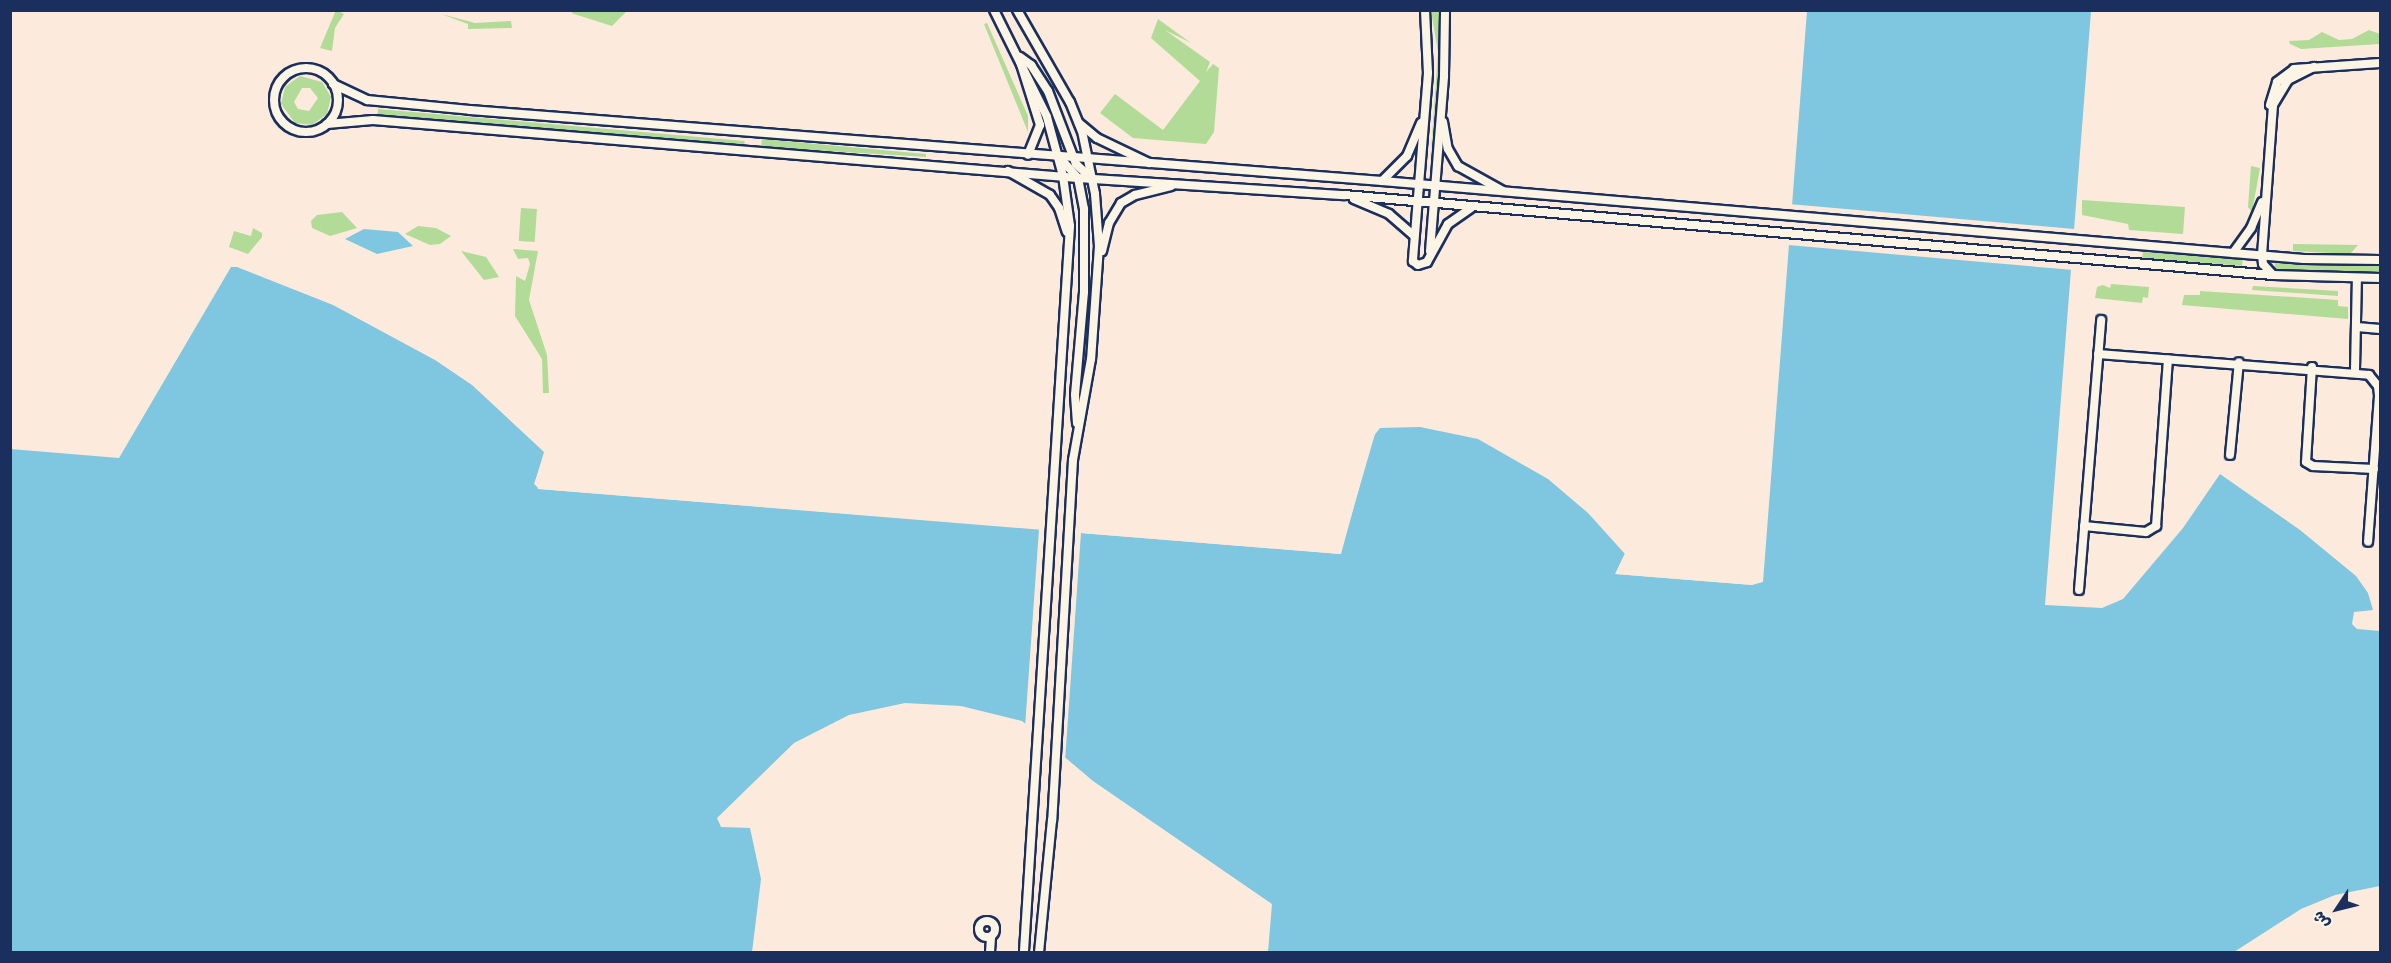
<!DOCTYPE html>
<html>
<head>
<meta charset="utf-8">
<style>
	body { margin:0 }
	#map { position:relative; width:2391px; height:963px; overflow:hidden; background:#fceadc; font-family:"Indie Flower","Playpen Sans Arabic",sans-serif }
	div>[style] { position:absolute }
	.green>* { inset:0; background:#b2db97; transform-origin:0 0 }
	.water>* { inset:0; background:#7fc6e0 }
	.pier>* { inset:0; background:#fceadc; transform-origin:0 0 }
	.roads { filter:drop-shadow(2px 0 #1b2f5e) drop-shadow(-2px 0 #1b2f5e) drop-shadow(0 2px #1b2f5e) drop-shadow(0 -2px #1b2f5e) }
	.street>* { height:8px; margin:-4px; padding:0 4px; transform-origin:4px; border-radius:4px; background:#fcf5e5 }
	.street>.ring { margin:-4px; padding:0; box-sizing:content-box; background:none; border:8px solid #fcf5e5; border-radius:50% }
	span { translate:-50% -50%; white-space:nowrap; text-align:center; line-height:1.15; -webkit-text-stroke:4.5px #fcf5e5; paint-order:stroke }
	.frame { position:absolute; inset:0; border:12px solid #1b2f5e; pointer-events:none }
	.north { position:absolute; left:2307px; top:879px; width:60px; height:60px; -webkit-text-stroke:4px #fcf5e5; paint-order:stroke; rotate:235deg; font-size:16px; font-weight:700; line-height:24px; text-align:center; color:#1b2f5e }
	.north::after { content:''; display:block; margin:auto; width:21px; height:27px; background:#1b2f5e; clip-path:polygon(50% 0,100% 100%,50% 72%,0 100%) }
</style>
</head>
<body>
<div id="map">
	<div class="green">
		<div style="clip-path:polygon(336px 10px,344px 14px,335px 28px,332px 51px,320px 48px)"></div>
		<div style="clip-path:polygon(578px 10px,627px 10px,627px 11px,612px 26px,571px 13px)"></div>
		<div style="clip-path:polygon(1431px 11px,1439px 11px,1441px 46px,1430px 164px,1438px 52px)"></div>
		<div style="clip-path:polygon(441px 14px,475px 23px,511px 21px,512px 28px,468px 29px,468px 24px)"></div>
		<div style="clip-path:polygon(1158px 19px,1191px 43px,1165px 30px,1210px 62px,1206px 72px,1213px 64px,1219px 68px,1214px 132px,1206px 144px,1133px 138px,1100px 113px,1115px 94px,1163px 130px,1200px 81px,1151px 38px)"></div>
		<div style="clip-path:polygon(987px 23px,1028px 116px,1028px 132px,984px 24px)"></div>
		<div style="clip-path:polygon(2369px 30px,2380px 34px,2380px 44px,2301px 49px,2290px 44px,2289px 41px,2309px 40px,2322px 32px,2339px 40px,2352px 39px)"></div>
		<div style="clip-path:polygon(evenodd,300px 76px,322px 82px,331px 97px,327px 114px,312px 125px,295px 123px,281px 104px,285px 87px,300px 76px,302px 88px,310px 88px,318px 98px,309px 111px,298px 109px,294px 102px,302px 88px)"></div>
		<div style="left:378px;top:109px;width:368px;height:7px;rotate:5deg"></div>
		<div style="clip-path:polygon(762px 139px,926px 154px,926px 157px,761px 147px)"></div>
		<div style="clip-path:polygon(2251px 166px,2260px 168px,2252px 212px,2248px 207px)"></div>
		<div style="clip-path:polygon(2082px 200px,2185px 207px,2183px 234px,2129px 230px,2128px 224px,2082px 215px)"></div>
		<div style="left:521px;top:208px;width:16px;height:33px;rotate:4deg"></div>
		<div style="clip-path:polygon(342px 212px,357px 228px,330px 236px,312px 228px,311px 221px,317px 215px)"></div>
		<div style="clip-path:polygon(418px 226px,436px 228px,451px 236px,440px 244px,430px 245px,405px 234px)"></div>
		<div style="clip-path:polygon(253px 228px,262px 233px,262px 237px,248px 254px,229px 247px,234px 231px,251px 236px)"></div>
		<div style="clip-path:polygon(2293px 244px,2358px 245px,2350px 254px,2293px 251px)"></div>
		<div style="clip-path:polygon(513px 249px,538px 251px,529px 300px,547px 355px,549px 393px,543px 393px,542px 359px,515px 316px,516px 276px,525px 281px,530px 264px,528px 258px,518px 259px)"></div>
		<div style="clip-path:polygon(461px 251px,486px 257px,499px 277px,484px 280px)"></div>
		<div style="clip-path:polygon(2143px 252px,2190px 255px,2243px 259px,2242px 266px,2142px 258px)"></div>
		<div style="left:2275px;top:262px;width:105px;height:7px;rotate:2deg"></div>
		<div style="clip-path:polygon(2111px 284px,2149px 287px,2148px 298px,2143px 297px,2142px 303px,2095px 298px,2097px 287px,2103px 285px,2110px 288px)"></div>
		<div style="clip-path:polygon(2253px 286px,2338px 291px,2338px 296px,2252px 290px)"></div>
		<div style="clip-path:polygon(2200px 291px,2338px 300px,2338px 306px,2348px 307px,2348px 319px,2182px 305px,2184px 295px,2200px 295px)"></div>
	</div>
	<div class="water">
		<div style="clip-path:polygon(1807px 11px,2091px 11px,2045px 605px,2102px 608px,2123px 599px,2183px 528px,2220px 474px,2300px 530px,2356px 576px,2368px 593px,2373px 610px,2354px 612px,2352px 624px,2357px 629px,2380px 631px,2380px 886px,2335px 895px,2301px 909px,2234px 952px,1268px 952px,1272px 904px,1093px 781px,1022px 721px,961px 706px,905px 703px,849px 715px,794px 743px,717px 818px,721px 827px,750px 828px,761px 879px,752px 952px,11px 952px,10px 449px,119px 458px,231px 267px,237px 267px,333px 305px,435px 360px,472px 385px,544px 452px,535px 482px,538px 489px,1340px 554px,1375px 434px,1380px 428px,1420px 427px,1478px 439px,1548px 479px,1588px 513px,1625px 554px,1616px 574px,1752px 585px,1763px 582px)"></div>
		<div style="clip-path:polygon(364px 229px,398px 232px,413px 246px,377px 254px,345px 239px)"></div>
	</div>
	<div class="pier">
		<div style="left:1789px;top:204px;width:289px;height:41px;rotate:5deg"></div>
		<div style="clip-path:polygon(1382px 425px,1373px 437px,1341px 554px,1081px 533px,1065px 761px,1025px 727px,1039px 529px,540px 489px,534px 484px,546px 450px,539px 486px,1338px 550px,1370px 438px)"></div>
		<div style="clip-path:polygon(1626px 551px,1620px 572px,1750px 581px,1753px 585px,1615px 574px)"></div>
	</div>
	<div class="roads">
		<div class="street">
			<div style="left:994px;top:10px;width:119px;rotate:63.6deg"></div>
			<div style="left:1047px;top:117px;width:61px;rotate:74.8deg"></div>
			<div style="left:1063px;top:176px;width:50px;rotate:82deg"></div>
			<div style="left:1070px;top:226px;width:727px;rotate:93.63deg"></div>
			<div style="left:1017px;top:10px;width:106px;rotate:60.1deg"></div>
			<div style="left:1070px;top:102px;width:31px;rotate:68deg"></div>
			<div style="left:1082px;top:131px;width:64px;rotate:78.3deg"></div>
			<div style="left:1095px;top:194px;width:52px;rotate:85.6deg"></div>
			<div style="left:1099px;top:246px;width:113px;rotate:94deg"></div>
			<div style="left:1091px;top:359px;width:103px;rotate:100.1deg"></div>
			<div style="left:1073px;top:460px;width:361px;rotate:93.3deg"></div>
			<div style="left:1052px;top:820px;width:133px;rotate:95.6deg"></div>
			<div style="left:1425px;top:10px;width:63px;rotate:87.3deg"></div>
			<div style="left:1428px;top:73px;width:189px;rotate:94.6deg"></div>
			<div style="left:1413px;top:261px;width:6px;rotate:39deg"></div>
			<div style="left:1418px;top:265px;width:9px;rotate:-18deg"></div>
			<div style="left:1427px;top:262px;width:43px;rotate:-61.1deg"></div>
			<div style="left:1448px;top:224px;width:28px;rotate:-35deg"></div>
			<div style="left:1020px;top:57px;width:14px;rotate:36deg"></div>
			<div style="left:1031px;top:65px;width:31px;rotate:57deg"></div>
			<div style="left:1048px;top:91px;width:78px;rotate:69deg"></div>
			<div style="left:1076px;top:164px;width:21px;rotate:43deg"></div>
			<div style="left:1020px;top:61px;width:67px;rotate:72.6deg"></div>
			<div style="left:1040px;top:125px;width:32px;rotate:112deg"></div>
			<div class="ring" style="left:274px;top:68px;width:56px;height:56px"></div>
			<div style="left:333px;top:84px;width:38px;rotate:25deg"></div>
			<div style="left:367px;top:100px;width:103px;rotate:5.5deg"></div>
			<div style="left:470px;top:110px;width:915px;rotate:4.45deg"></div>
			<div style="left:1382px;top:181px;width:925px;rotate:4.84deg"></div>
			<div style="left:2304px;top:259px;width:76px;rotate:0.8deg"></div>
			<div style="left:2270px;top:105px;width:24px;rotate:-73deg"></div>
			<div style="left:2277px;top:82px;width:21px;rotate:-37deg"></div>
			<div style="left:2294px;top:69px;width:86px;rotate:-4deg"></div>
			<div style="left:1443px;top:122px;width:27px;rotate:80deg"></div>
			<div style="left:1448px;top:149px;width:20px;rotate:60deg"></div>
			<div style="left:1458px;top:166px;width:51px;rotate:29.1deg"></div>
			<div style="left:1079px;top:123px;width:23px;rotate:40deg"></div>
			<div style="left:1097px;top:138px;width:58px;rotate:25.7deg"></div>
			<div style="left:327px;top:124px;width:46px;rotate:-5deg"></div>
			<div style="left:373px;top:120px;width:707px;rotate:4.7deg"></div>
			<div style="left:1078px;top:178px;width:267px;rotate:3.7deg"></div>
			<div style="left:1344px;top:195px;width:932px;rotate:4.92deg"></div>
			<div style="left:2273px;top:275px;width:107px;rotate:1.6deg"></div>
			<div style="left:1060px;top:158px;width:27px;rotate:48deg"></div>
			<div style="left:1078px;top:178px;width:32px;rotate:79deg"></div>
			<div style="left:1084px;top:209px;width:83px;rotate:90deg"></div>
			<div style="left:1084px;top:292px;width:103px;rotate:95deg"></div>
			<div style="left:1075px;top:395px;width:28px;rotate:86deg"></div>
			<div style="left:1008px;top:171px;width:48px;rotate:29.7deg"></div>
			<div style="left:1050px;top:195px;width:16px;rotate:55deg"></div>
			<div style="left:1059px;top:208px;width:25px;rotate:72deg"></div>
			<div style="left:1382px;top:181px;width:35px;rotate:-45deg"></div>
			<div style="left:1407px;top:156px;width:36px;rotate:-67deg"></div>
			<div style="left:1354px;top:199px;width:38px;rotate:23deg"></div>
			<div style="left:1389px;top:214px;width:32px;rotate:41deg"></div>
			<div style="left:1102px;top:251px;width:29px;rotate:-76deg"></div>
			<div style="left:1109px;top:223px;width:23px;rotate:-59deg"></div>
			<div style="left:1121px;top:203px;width:16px;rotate:-30deg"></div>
			<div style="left:1135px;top:195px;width:37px;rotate:-14deg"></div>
			<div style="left:1430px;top:251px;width:176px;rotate:-85.4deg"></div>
			<div style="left:1444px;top:76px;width:66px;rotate:-89.1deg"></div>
			<div style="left:2233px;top:253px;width:31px;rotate:-54deg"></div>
			<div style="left:2251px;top:228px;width:28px;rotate:-67deg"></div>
			<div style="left:2272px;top:274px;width:13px;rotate:-132deg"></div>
			<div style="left:2263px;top:264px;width:9px;rotate:-96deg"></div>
			<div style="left:2262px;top:255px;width:150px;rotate:-85.8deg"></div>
			<div style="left:2273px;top:105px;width:29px;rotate:-59deg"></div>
			<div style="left:2288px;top:80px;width:29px;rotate:-27deg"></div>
			<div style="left:2357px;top:327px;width:23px;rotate:5deg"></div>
			<div style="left:2098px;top:354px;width:272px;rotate:4.4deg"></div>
			<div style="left:2369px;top:375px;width:14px;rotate:51deg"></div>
			<div style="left:2378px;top:386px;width:10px;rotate:84deg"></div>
			<div style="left:2379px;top:396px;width:146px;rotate:94.3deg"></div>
			<div style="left:2312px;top:367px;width:95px;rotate:93.6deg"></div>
			<div style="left:2306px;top:462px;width:8px;rotate:30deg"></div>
			<div style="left:2313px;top:466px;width:61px;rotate:2.8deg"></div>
			<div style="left:2355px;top:370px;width:92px;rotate:-88.8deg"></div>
			<div style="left:2230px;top:455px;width:93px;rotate:-84.5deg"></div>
			<div style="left:2084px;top:526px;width:62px;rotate:5.5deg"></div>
			<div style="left:2146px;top:532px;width:12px;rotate:-31deg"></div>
			<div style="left:2156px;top:526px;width:167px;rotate:-85.9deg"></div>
			<div style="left:2079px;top:590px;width:271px;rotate:-85.3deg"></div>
			<div class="ring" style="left:979px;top:921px;width:8px;height:8px"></div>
			<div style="left:990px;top:952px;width:15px;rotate:-86deg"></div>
		</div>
	</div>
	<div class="frame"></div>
	<div class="north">ش</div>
</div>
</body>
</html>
